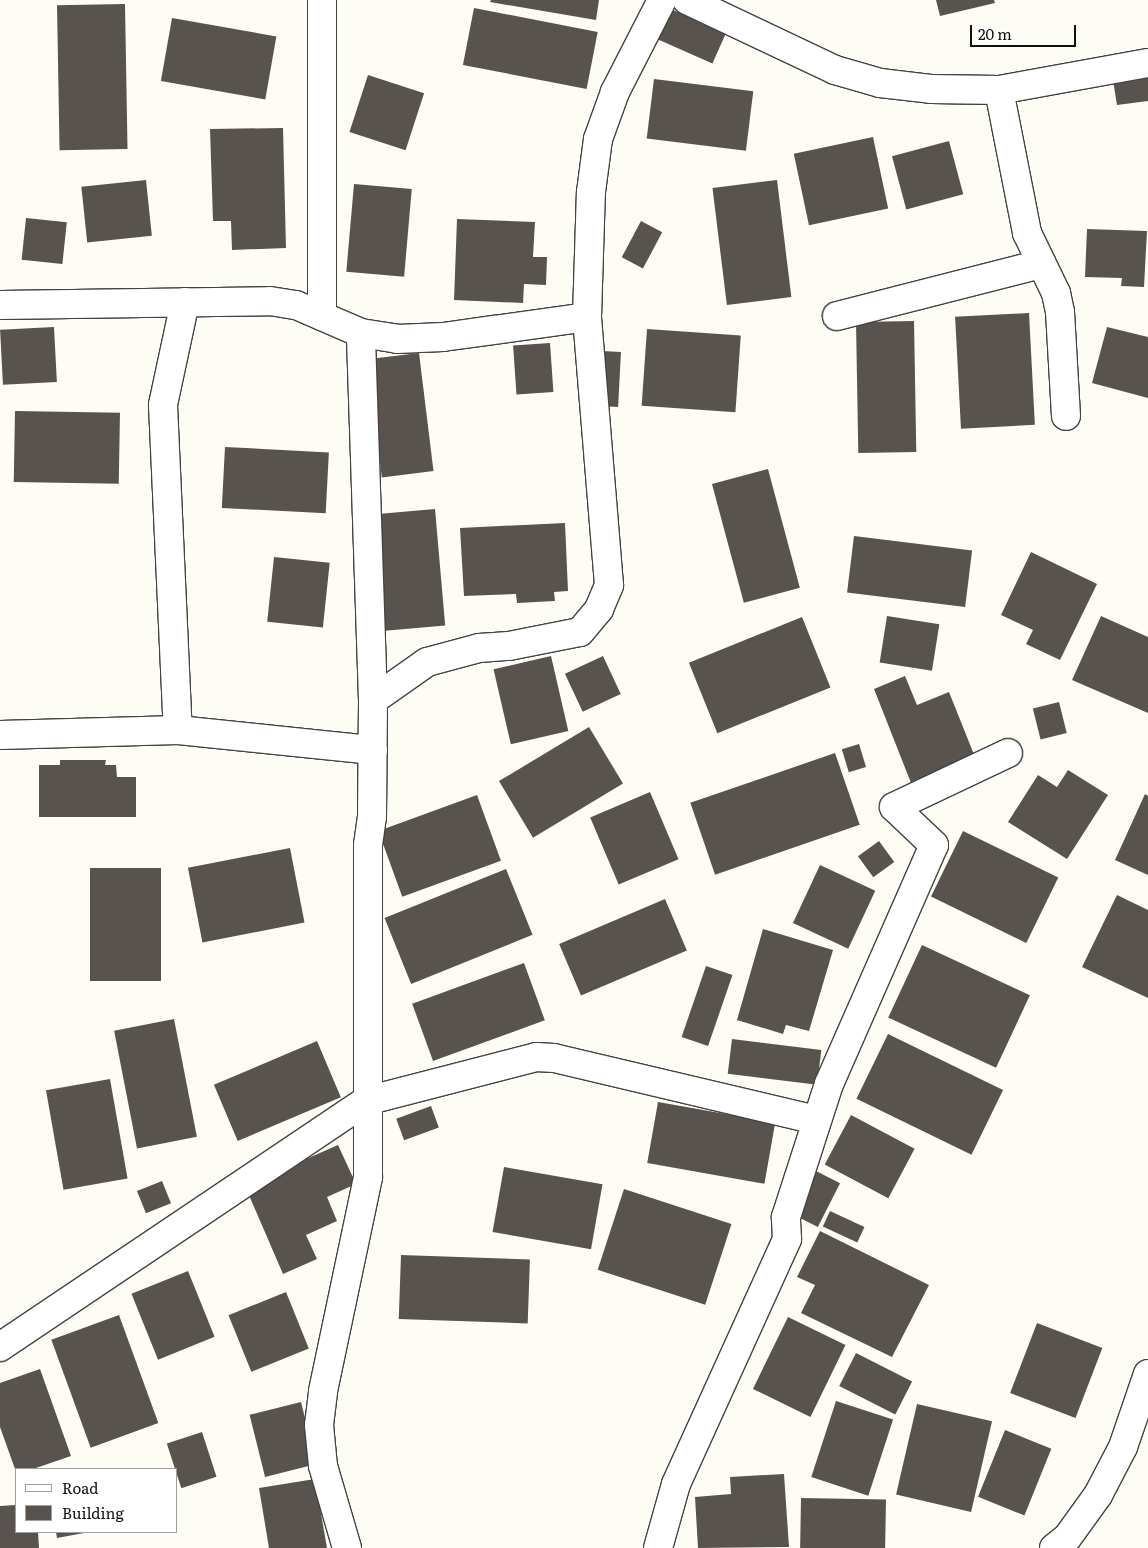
<!DOCTYPE html>
<html>
<head>
<meta charset="utf-8">
<style>
	body { margin:0 }
	#map { position:relative; width:1148px; height:1548px; overflow:hidden; background:#fefdf5; font-family:Literata,serif }
	div>[style] { position:absolute }
	.building>* { inset:0; background:#58534e; transform-origin:0 0 }
	.roads { filter:drop-shadow(1px 0 #434343) drop-shadow(-1px 0 #434343) drop-shadow(0 1px #434343) drop-shadow(0 -1px #434343) }
	.street>* { height:28px; margin:-14px; padding:0 14px; transform-origin:14px; border-radius:14px; background:#fff }
	span { translate:-50% -50%; white-space:nowrap; text-align:center; line-height:1.15; -webkit-text-stroke:5px #fff; paint-order:stroke }
	.legend { position:absolute; left:15px; top:1468px; width:162px; height:65px; box-sizing:border-box; background:#fff; border:1px solid #9f9f9f; margin:0; padding:6px 9px; list-style:none; font-size:15px; color:#101010 }
	.legend li { display:flex; align-items:center; gap:10px; height:25px }
	.legend b { width:25px; border:1px solid #9f9f9f }
	.scale { position:absolute; left:970px; top:25px; width:106px; height:22px; box-sizing:border-box; border:2px solid #101010; border-top:0; padding-left:6px; font-size:15px; line-height:18px; white-space:nowrap; color:#101010; -webkit-text-stroke:4px #fff; paint-order:stroke }
</style>
</head>
<body>
<div id="map">
	<div class="building">
		<div style="clip-path:polygon(491px 0,599px 0,596px 20px,490px 2px)"></div>
		<div style="clip-path:polygon(936px 0,994px 0,995px 3px,940px 16px)"></div>
		<div style="left:125px;top:4px;width:145px;height:68px;rotate:89deg"></div>
		<div style="left:474px;top:8px;width:126px;height:58px;rotate:11deg"></div>
		<div style="left:671px;top:9px;width:60px;height:33px;rotate:24deg"></div>
		<div style="left:172px;top:18px;width:106px;height:64px;rotate:10deg"></div>
		<div style="clip-path:polygon(1148px 69px,1148px 101px,1117px 105px,1112px 74px)"></div>
		<div style="left:368px;top:75px;width:59px;height:60px;rotate:18deg"></div>
		<div style="left:654px;top:79px;width:100px;height:60px;rotate:7deg"></div>
		<div style="clip-path:polygon(283px 128px,286px 248px,232px 250px,231px 221px,213px 221px,210px 129px)"></div>
		<div style="left:873px;top:137px;width:73px;height:81px;rotate:78deg"></div>
		<div style="left:949px;top:141px;width:55px;height:59px;rotate:75deg"></div>
		<div style="left:146px;top:180px;width:56px;height:65px;rotate:84deg"></div>
		<div style="left:777px;top:180px;width:118px;height:65px;rotate:83deg"></div>
		<div style="left:354px;top:184px;width:58px;height:88px;rotate:5deg"></div>
		<div style="left:26px;top:218px;width:41px;height:42px;rotate:6deg"></div>
		<div style="clip-path:polygon(457px 219px,535px 222px,533px 257px,547px 257px,546px 285px,524px 284px,523px 303px,454px 300px)"></div>
		<div style="left:641px;top:221px;width:24px;height:41px;rotate:28deg"></div>
		<div style="clip-path:polygon(1087px 229px,1147px 231px,1144px 287px,1121px 286px,1122px 278px,1085px 277px)"></div>
		<div style="left:1029px;top:313px;width:112px;height:74px;rotate:87deg"></div>
		<div style="left:914px;top:321px;width:131px;height:58px;rotate:89deg"></div>
		<div style="left:54px;top:327px;width:55px;height:54px;rotate:87deg"></div>
		<div style="clip-path:polygon(1107px 327px,1148px 337px,1148px 398px,1092px 383px)"></div>
		<div style="left:647px;top:329px;width:94px;height:77px;rotate:4deg"></div>
		<div style="left:550px;top:343px;width:49px;height:37px;rotate:86deg"></div>
		<div style="left:602px;top:351px;width:19px;height:55px;rotate:3deg"></div>
		<div style="left:419px;top:353px;width:119px;height:52px;rotate:83deg"></div>
		<div style="left:15px;top:411px;width:105px;height:71px;rotate:1deg"></div>
		<div style="left:225px;top:447px;width:104px;height:61px;rotate:3deg"></div>
		<div style="left:768px;top:469px;width:123px;height:58px;rotate:75deg"></div>
		<div style="left:435px;top:509px;width:117px;height:63px;rotate:85deg"></div>
		<div style="clip-path:polygon(565px 523px,568px 591px,554px 592px,555px 601px,517px 603px,516px 594px,464px 596px,460px 528px)"></div>
		<div style="left:854px;top:536px;width:119px;height:57px;rotate:7deg"></div>
		<div style="clip-path:polygon(1031px 552px,1097px 584px,1060px 660px,1026px 644px,1033px 630px,1001px 615px)"></div>
		<div style="left:274px;top:557px;width:56px;height:65px;rotate:6deg"></div>
		<div style="left:887px;top:616px;width:53px;height:47px;rotate:9deg"></div>
		<div style="clip-path:polygon(1101px 616px,1148px 637px,1148px 713px,1072px 680px)"></div>
		<div style="left:802px;top:617px;width:76px;height:122px;rotate:68deg"></div>
		<div style="left:551px;top:656px;width:77px;height:59px;rotate:77deg"></div>
		<div style="left:603px;top:656px;width:42px;height:42px;rotate:65deg"></div>
		<div style="clip-path:polygon(905px 676px,917px 705px,949px 692px,977px 762px,913px 788px,874px 689px)"></div>
		<div style="left:1059px;top:702px;width:32px;height:27px;rotate:76deg"></div>
		<div style="left:589px;top:727px;width:66px;height:105px;rotate:59deg"></div>
		<div style="left:859px;top:744px;width:24px;height:18px;rotate:73deg"></div>
		<div style="left:835px;top:753px;width:76px;height:153px;rotate:71deg"></div>
		<div style="clip-path:polygon(60px 760px,106px 760px,105px 765px,116px 765px,117px 777px,136px 777px,136px 817px,39px 817px,39px 765px,60px 765px)"></div>
		<div style="clip-path:polygon(1068px 770px,1108px 795px,1067px 859px,1008px 822px,1038px 775px,1057px 787px)"></div>
		<div style="left:650px;top:792px;width:73px;height:65px;rotate:67deg"></div>
		<div style="clip-path:polygon(1145px 794px,1148px 796px,1148px 875px,1115px 860px)"></div>
		<div style="left:477px;top:795px;width:70px;height:105px;rotate:70deg"></div>
		<div style="left:963px;top:831px;width:106px;height:73px;rotate:26deg"></div>
		<div style="left:879px;top:841px;width:26px;height:26px;rotate:54deg"></div>
		<div style="left:290px;top:848px;width:76px;height:104px;rotate:79deg"></div>
		<div style="left:820px;top:865px;width:61px;height:64px;rotate:25deg"></div>
		<div style="left:90px;top:868px;width:71px;height:113px"></div>
		<div style="left:506px;top:869px;width:71px;height:131px;rotate:68deg"></div>
		<div style="clip-path:polygon(1117px 895px,1148px 910px,1148px 998px,1082px 967px)"></div>
		<div style="left:665px;top:899px;width:56px;height:115px;rotate:67deg"></div>
		<div style="clip-path:polygon(763px 929px,833px 950px,809px 1031px,786px 1025px,783px 1034px,737px 1020px)"></div>
		<div style="left:922px;top:945px;width:119px;height:80px;rotate:25deg"></div>
		<div style="left:524px;top:963px;width:61px;height:119px;rotate:70deg"></div>
		<div style="left:706px;top:966px;width:28px;height:75px;rotate:19deg"></div>
		<div style="left:174px;top:1019px;width:120px;height:61px;rotate:79deg"></div>
		<div style="left:888px;top:1034px;width:128px;height:72px;rotate:26deg"></div>
		<div style="left:732px;top:1039px;width:90px;height:35px;rotate:7deg"></div>
		<div style="left:317px;top:1041px;width:61px;height:112px;rotate:67deg"></div>
		<div style="left:110px;top:1079px;width:101px;height:65px;rotate:80deg"></div>
		<div style="left:658px;top:1102px;width:119px;height:62px;rotate:10deg"></div>
		<div style="left:431px;top:1106px;width:23px;height:37px;rotate:70deg"></div>
		<div style="left:851px;top:1115px;width:72px;height:56px;rotate:28deg"></div>
		<div style="clip-path:polygon(338px 1145px,356px 1184px,327px 1197px,337px 1221px,306px 1235px,317px 1259px,283px 1274px,245px 1186px)"></div>
		<div style="left:504px;top:1167px;width:100px;height:66px;rotate:10deg"></div>
		<div style="left:816px;top:1171px;width:27px;height:49px;rotate:27deg"></div>
		<div style="left:162px;top:1181px;width:24px;height:27px;rotate:68deg"></div>
		<div style="left:624px;top:1189px;width:113px;height:85px;rotate:18deg"></div>
		<div style="left:830px;top:1211px;width:38px;height:17px;rotate:25deg"></div>
		<div style="clip-path:polygon(820px 1231px,929px 1285px,892px 1357px,801px 1313px,815px 1285px,797px 1277px)"></div>
		<div style="left:401px;top:1255px;width:129px;height:64px;rotate:2deg"></div>
		<div style="left:188px;top:1271px;width:71px;height:61px;rotate:68deg"></div>
		<div style="left:286px;top:1292px;width:61px;height:62px;rotate:68deg"></div>
		<div style="left:119px;top:1315px;width:115px;height:72px;rotate:70deg"></div>
		<div style="left:788px;top:1317px;width:64px;height:80px;rotate:26deg"></div>
		<div style="left:1037px;top:1323px;width:70px;height:75px;rotate:21deg"></div>
		<div style="left:856px;top:1353px;width:63px;height:37px;rotate:27deg"></div>
		<div style="clip-path:polygon(40px 1369px,71px 1456px,33px 1469px,15px 1469px,0 1427px,0 1383px)"></div>
		<div style="left:836px;top:1401px;width:60px;height:80px;rotate:18deg"></div>
		<div style="left:301px;top:1402px;width:64px;height:53px;rotate:76deg"></div>
		<div style="left:917px;top:1404px;width:77px;height:93px;rotate:13deg"></div>
		<div style="left:1005px;top:1430px;width:50px;height:72px;rotate:22deg"></div>
		<div style="left:202px;top:1432px;width:47px;height:37px;rotate:72deg"></div>
		<div style="clip-path:polygon(784px 1474px,789px 1547px,698px 1548px,695px 1497px,731px 1494px,730px 1477px)"></div>
		<div style="clip-path:polygon(315px 1479px,327px 1548px,269px 1548px,259px 1488px)"></div>
		<div style="left:801px;top:1498px;width:85px;height:50px;rotate:1deg"></div>
		<div style="clip-path:polygon(16px 1505px,16px 1532px,38px 1532px,39px 1548px,0 1548px,0 1506px)"></div>
		<div style="clip-path:polygon(56px 1532px,84px 1532px,84px 1533px,57px 1538px)"></div>
	</div>
	<div class="roads">
		<div class="street">
			<div style="left:687px;top:0;width:164px;rotate:25.3deg"></div>
			<div style="left:835px;top:70px;width:47px;rotate:16.1deg"></div>
			<div style="left:880px;top:83px;width:51px;rotate:6.7deg"></div>
			<div style="left:931px;top:89px;width:68px;rotate:0.8deg"></div>
			<div style="left:999px;top:90px;width:151px;rotate:-10.3deg"></div>
			<div style="left:999px;top:90px;width:146px;rotate:78.9deg"></div>
			<div style="left:1027px;top:233px;width:67px;rotate:64.2deg"></div>
			<div style="left:1056px;top:293px;width:19px;rotate:78deg"></div>
			<div style="left:1060px;top:312px;width:104px;rotate:86.7deg"></div>
			<div style="left:185px;top:302px;width:105px;rotate:102.1deg"></div>
			<div style="left:163px;top:405px;width:325px;rotate:87.4deg"></div>
			<div style="left:178px;top:730px;width:196px;rotate:5.9deg"></div>
			<div style="left:0;top:305px;width:270px;rotate:-0.8deg"></div>
			<div style="left:270px;top:301px;width:26px;rotate:9deg"></div>
			<div style="left:296px;top:305px;width:71px;rotate:23.3deg"></div>
			<div style="left:361px;top:333px;width:36px;rotate:9deg"></div>
			<div style="left:397px;top:339px;width:46px;rotate:-2.5deg"></div>
			<div style="left:443px;top:337px;width:145px;rotate:-7.9deg"></div>
			<div style="left:322px;top:316px;width:316px;rotate:-90deg"></div>
			<div style="left:837px;top:316px;width:211px;rotate:-14.3deg"></div>
			<div style="left:373px;top:700px;width:66px;rotate:-35.1deg"></div>
			<div style="left:427px;top:662px;width:54px;rotate:-15.1deg"></div>
			<div style="left:479px;top:648px;width:30px;rotate:-4deg"></div>
			<div style="left:509px;top:646px;width:72px;rotate:-11.2deg"></div>
			<div style="left:580px;top:632px;width:30px;rotate:-50deg"></div>
			<div style="left:599px;top:609px;width:26px;rotate:-67deg"></div>
			<div style="left:609px;top:585px;width:269px;rotate:-94.7deg"></div>
			<div style="left:587px;top:317px;width:125px;rotate:-88.2deg"></div>
			<div style="left:591px;top:192px;width:53px;rotate:-82.5deg"></div>
			<div style="left:598px;top:139px;width:50px;rotate:-70.1deg"></div>
			<div style="left:615px;top:92px;width:103px;rotate:-62.9deg"></div>
			<div style="left:0;top:735px;width:178px;rotate:-1.6deg"></div>
			<div style="left:0;top:1347px;width:441px;rotate:-33.9deg"></div>
			<div style="left:366px;top:1101px;width:176px;rotate:-14.5deg"></div>
			<div style="left:536px;top:1057px;width:18px;rotate:3deg"></div>
			<div style="left:554px;top:1058px;width:269px;rotate:13.3deg"></div>
			<div style="left:347px;top:1548px;width:85px;rotate:-106.3deg"></div>
			<div style="left:323px;top:1466px;width:41px;rotate:-95.6deg"></div>
			<div style="left:319px;top:1425px;width:34px;rotate:-83deg"></div>
			<div style="left:323px;top:1391px;width:219px;rotate:-78.1deg"></div>
			<div style="left:368px;top:1177px;width:332px;rotate:-90deg"></div>
			<div style="left:368px;top:845px;width:28px;rotate:-82deg"></div>
			<div style="left:372px;top:817px;width:117px;rotate:-89.5deg"></div>
			<div style="left:373px;top:700px;width:367px;rotate:-91.9deg"></div>
			<div style="left:658px;top:1548px;width:66px;rotate:-74.3deg"></div>
			<div style="left:676px;top:1484px;width:269px;rotate:-65.6deg"></div>
			<div style="left:787px;top:1239px;width:22px;rotate:-93deg"></div>
			<div style="left:786px;top:1217px;width:140px;rotate:-72.1deg"></div>
			<div style="left:829px;top:1084px;width:261px;rotate:-66.3deg"></div>
			<div style="left:934px;top:845px;width:55px;rotate:-136.5deg"></div>
			<div style="left:894px;top:807px;width:126px;rotate:-25.3deg"></div>
			<div style="left:1054px;top:1548px;width:16px;rotate:-38deg"></div>
			<div style="left:1067px;top:1538px;width:53px;rotate:-54.2deg"></div>
			<div style="left:1098px;top:1495px;width:54px;rotate:-62.5deg"></div>
			<div style="left:1123px;top:1447px;width:77px;rotate:-71.1deg"></div>
		</div>
	</div>
	<ul class="legend">
	<li><b style="height:6px;background:#fff"></b>Road</li>
	<li><b style="height:14px;background:#58534e"></b>Building</li>
	</ul>
	<div class="scale">20 m</div>
</div>
</body>
</html>
